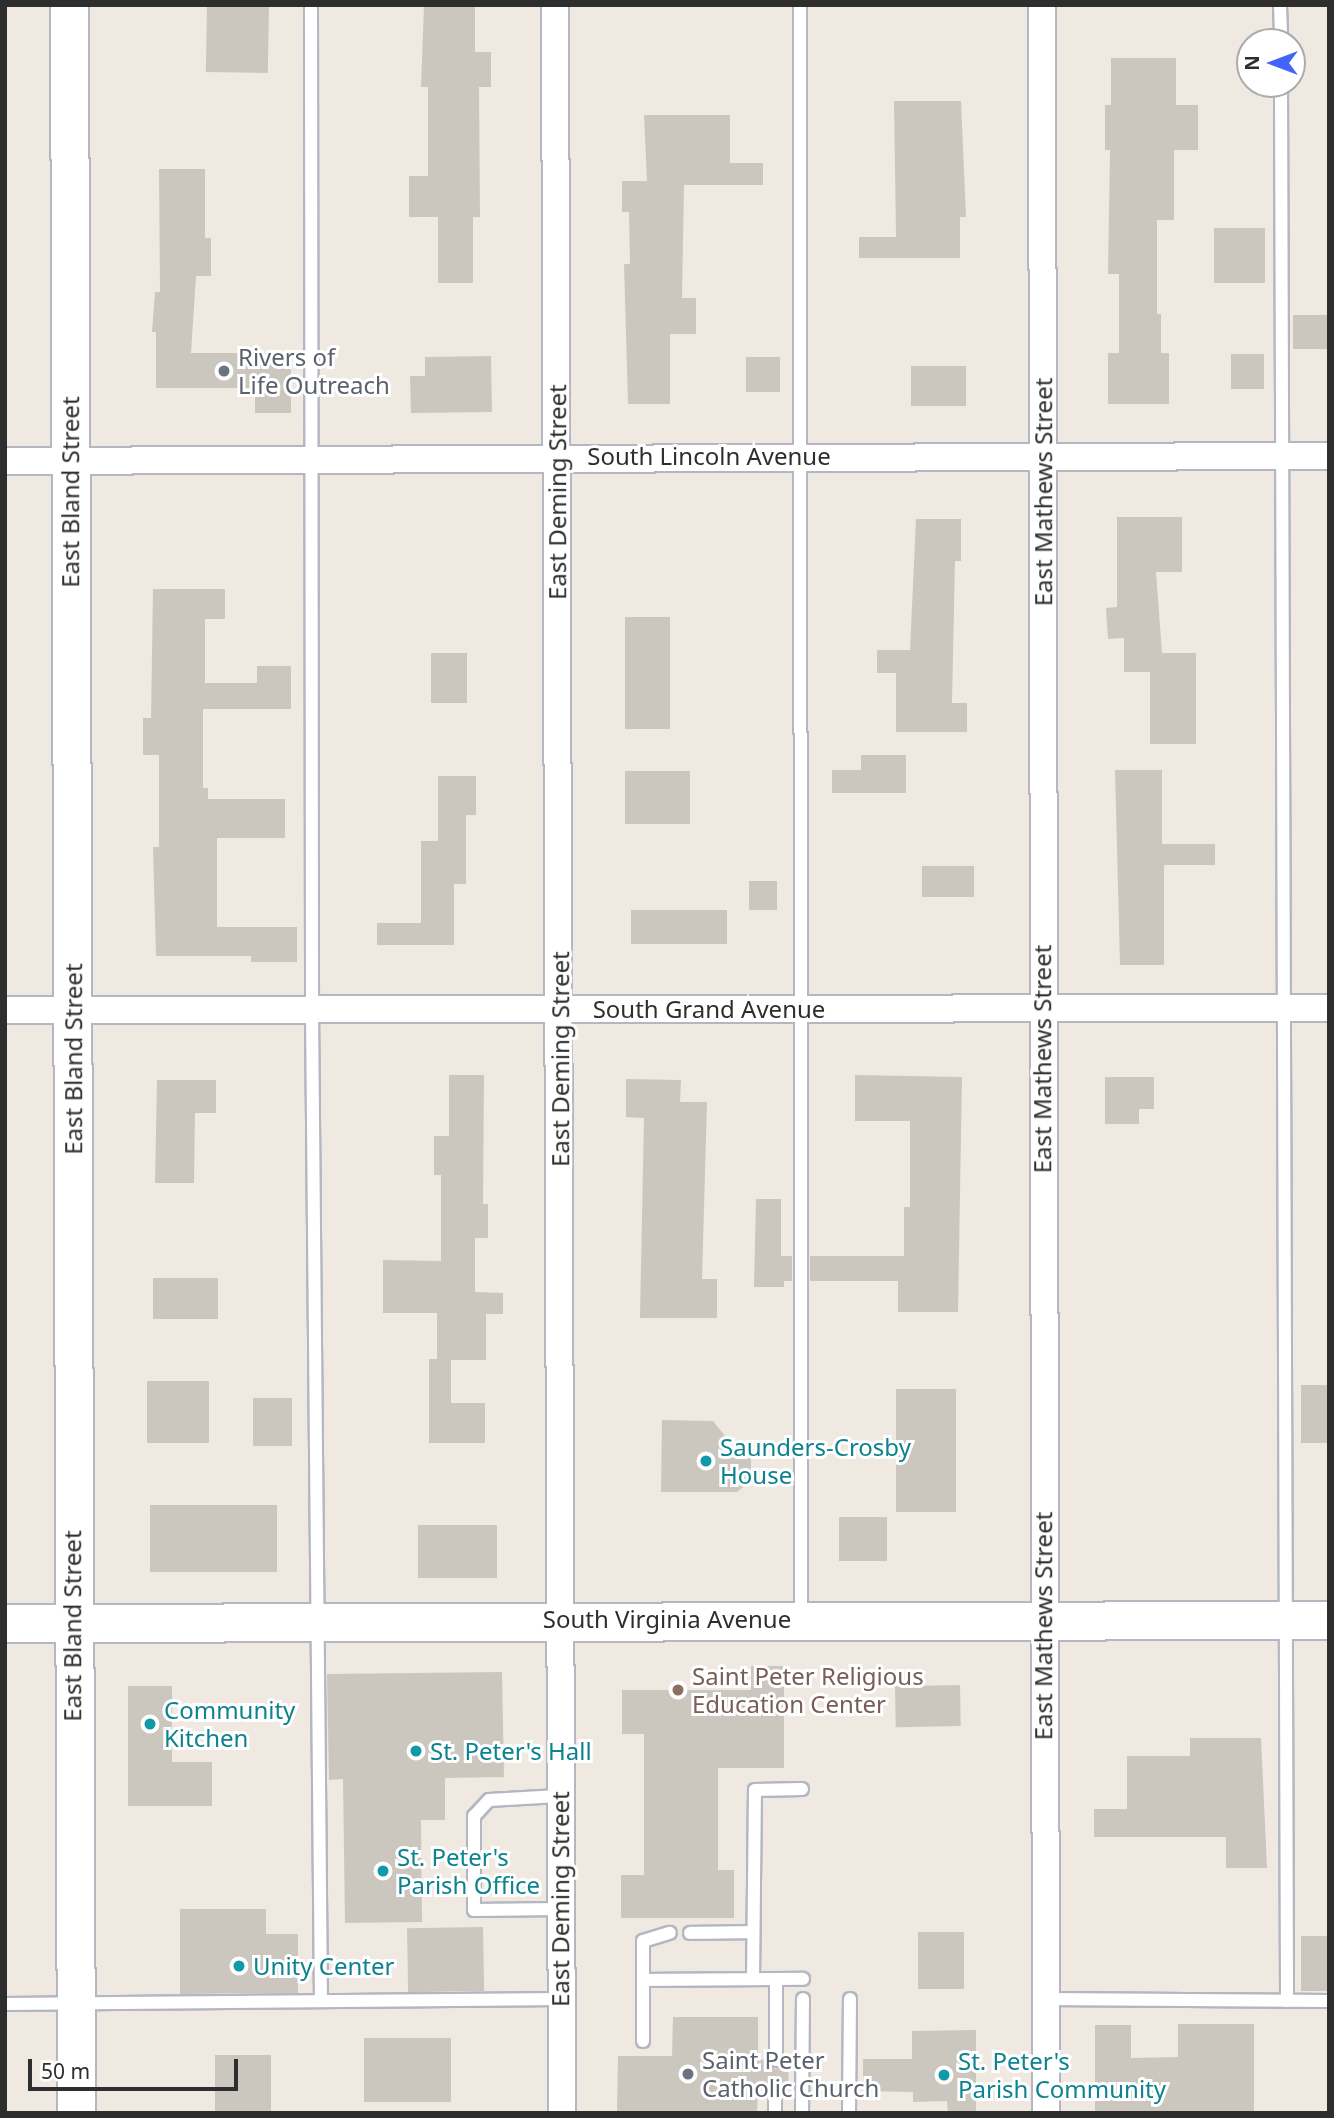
<!DOCTYPE html>
<html>
<head>
<meta charset="utf-8">
<style>
	body { margin:0 }
	#map { position:relative; width:1334px; height:2118px; overflow:hidden; background:#efe9e1; font-family:"Noto Sans",sans-serif }
	div>[style] { position:absolute }
	.building>* { inset:0; background:#cbc7bf; transform-origin:0 0 }
	.roads { filter:drop-shadow(2px 0 #b4b7c1) drop-shadow(-2px 0 #b4b7c1) drop-shadow(0 2px #b4b7c1) drop-shadow(0 -2px #b4b7c1) }
	.lane>* { height:12px; margin:-6px; padding:0 6px; transform-origin:6px; border-radius:6px; background:#fff }
	.street>* { height:26px; margin:-13px; padding:0 13px; transform-origin:13px; border-radius:13px; background:#fff }
	.secondary>* { height:37px; margin:-18.5px; padding:0 18.5px; transform-origin:18.5px; border-radius:18.5px; background:#fff }
	.dots>* { width:19px; height:19px; translate:-50% -50%; box-sizing:border-box; border:4px solid #fff; border-radius:50% }
	span { translate:-50% -50%; white-space:nowrap; text-align:center; line-height:1.15; -webkit-text-stroke:6px #fff; paint-order:stroke }
	.worship-label { font-size:24px; color:#5b616d }
	.left { translate:0 -50%; text-align:left }
	.street-label { font-size:24px; color:#2e2e2e }
	.culture-label { font-size:24px; color:#0d838f }
	.education-label { font-size:24px; color:#785e54 }
	.frame { position:absolute; inset:0; border:7px solid #2e2e2e; pointer-events:none }
	.north { position:absolute; left:1236px; top:28px; width:70px; height:70px; box-sizing:border-box; background:#fff; border:2px solid #ababab; border-radius:50%; rotate:270deg; font-size:19px; font-weight:700; line-height:28px; text-align:center; color:#2e2e2e }
	.north::after { content:''; display:block; margin:auto; width:24px; height:32px; background:#4264fb; clip-path:polygon(50% 0,100% 100%,50% 72%,0 100%) }
	.scale { position:absolute; left:28px; top:2059px; width:210px; height:32px; box-sizing:border-box; border:4px solid #2e2e2e; border-top:0; padding-left:9px; font-size:21px; line-height:24px; white-space:nowrap; color:#2e2e2e; -webkit-text-stroke:5px #fff; paint-order:stroke }
</style>
</head>
<body>
<div id="map">
	<div class="building">
		<div style="left:207px;top:5px;width:62px;height:67px;rotate:1deg"></div>
		<div style="clip-path:polygon(424px 5px,475px 5px,475px 52px,491px 52px,491px 87px,479px 87px,480px 217px,473px 217px,473px 283px,438px 283px,438px 217px,409px 217px,409px 176px,428px 176px,428px 87px,421px 87px)"></div>
		<div style="clip-path:polygon(1111px 58px,1176px 58px,1176px 105px,1198px 105px,1198px 150px,1174px 150px,1174px 220px,1157px 220px,1157px 314px,1161px 314px,1161px 353px,1169px 353px,1169px 404px,1108px 404px,1108px 353px,1119px 353px,1119px 274px,1108px 274px,1110px 150px,1105px 150px,1105px 105px,1111px 105px)"></div>
		<div style="clip-path:polygon(894px 101px,961px 101px,966px 217px,960px 217px,960px 258px,859px 258px,859px 237px,896px 237px)"></div>
		<div style="clip-path:polygon(644px 115px,730px 115px,730px 163px,763px 163px,763px 185px,684px 185px,682px 298px,696px 298px,696px 334px,670px 334px,670px 404px,628px 404px,624px 264px,630px 264px,629px 212px,622px 212px,622px 181px,647px 181px)"></div>
		<div style="clip-path:polygon(159px 169px,205px 169px,205px 238px,211px 238px,211px 276px,196px 276px,191px 353px,291px 353px,291px 413px,255px 413px,255px 388px,156px 388px,156px 332px,152px 332px,155px 292px,160px 292px)"></div>
		<div style="left:1214px;top:228px;width:51px;height:55px"></div>
		<div style="left:1293px;top:315px;width:36px;height:34px"></div>
		<div style="left:1231px;top:354px;width:33px;height:35px"></div>
		<div style="clip-path:polygon(491px 356px,492px 412px,411px 413px,410px 376px,425px 376px,425px 357px)"></div>
		<div style="left:746px;top:357px;width:34px;height:35px"></div>
		<div style="left:911px;top:366px;width:55px;height:40px"></div>
		<div style="clip-path:polygon(1117px 517px,1182px 517px,1182px 572px,1156px 572px,1162px 653px,1196px 653px,1196px 744px,1150px 744px,1150px 672px,1124px 672px,1124px 638px,1108px 639px,1106px 608px,1117px 607px)"></div>
		<div style="clip-path:polygon(916px 519px,961px 519px,961px 561px,955px 561px,952px 703px,967px 703px,967px 732px,896px 732px,896px 673px,877px 673px,877px 650px,910px 650px)"></div>
		<div style="clip-path:polygon(153px 589px,225px 589px,225px 619px,205px 619px,205px 683px,257px 683px,257px 666px,291px 666px,291px 709px,203px 709px,203px 788px,208px 788px,208px 799px,285px 799px,285px 838px,217px 838px,217px 927px,297px 927px,297px 962px,251px 962px,251px 956px,156px 956px,153px 847px,159px 847px,159px 755px,143px 755px,143px 718px,151px 718px)"></div>
		<div style="left:625px;top:617px;width:45px;height:112px"></div>
		<div style="left:431px;top:653px;width:36px;height:50px"></div>
		<div style="clip-path:polygon(861px 755px,906px 755px,906px 793px,832px 793px,832px 770px,861px 770px)"></div>
		<div style="clip-path:polygon(1115px 770px,1162px 770px,1162px 844px,1215px 844px,1215px 865px,1164px 865px,1164px 965px,1120px 965px)"></div>
		<div style="left:625px;top:771px;width:65px;height:53px"></div>
		<div style="clip-path:polygon(438px 776px,476px 776px,476px 815px,466px 815px,466px 884px,454px 884px,454px 945px,377px 945px,377px 923px,421px 923px,421px 841px,438px 841px)"></div>
		<div style="left:922px;top:866px;width:52px;height:31px"></div>
		<div style="left:749px;top:881px;width:28px;height:29px"></div>
		<div style="left:631px;top:910px;width:96px;height:34px"></div>
		<div style="clip-path:polygon(449px 1075px,484px 1075px,483px 1204px,488px 1204px,488px 1238px,475px 1238px,475px 1292px,503px 1293px,503px 1314px,486px 1314px,486px 1360px,451px 1360px,451px 1403px,485px 1403px,485px 1443px,429px 1443px,429px 1359px,437px 1359px,437px 1313px,383px 1313px,383px 1260px,441px 1261px,441px 1175px,434px 1175px,434px 1136px,449px 1136px)"></div>
		<div style="clip-path:polygon(855px 1075px,962px 1077px,958px 1312px,898px 1312px,898px 1281px,810px 1281px,810px 1256px,904px 1256px,904px 1207px,910px 1207px,910px 1121px,855px 1121px)"></div>
		<div style="clip-path:polygon(1105px 1077px,1154px 1077px,1154px 1109px,1139px 1109px,1139px 1124px,1105px 1124px)"></div>
		<div style="clip-path:polygon(626px 1079px,681px 1080px,680px 1102px,707px 1102px,702px 1279px,717px 1279px,717px 1318px,640px 1318px,644px 1118px,626px 1117px)"></div>
		<div style="clip-path:polygon(157px 1080px,216px 1080px,216px 1113px,195px 1113px,194px 1183px,155px 1183px)"></div>
		<div style="clip-path:polygon(756px 1199px,781px 1199px,781px 1256px,792px 1256px,792px 1281px,784px 1281px,784px 1287px,754px 1287px)"></div>
		<div style="left:153px;top:1278px;width:65px;height:41px"></div>
		<div style="left:147px;top:1381px;width:62px;height:62px"></div>
		<div style="left:1301px;top:1385px;width:28px;height:58px"></div>
		<div style="left:896px;top:1389px;width:60px;height:123px"></div>
		<div style="left:253px;top:1398px;width:39px;height:48px"></div>
		<div style="clip-path:polygon(662px 1420px,713px 1421px,730px 1442px,751px 1442px,751px 1481px,737px 1492px,661px 1492px)"></div>
		<div style="left:150px;top:1505px;width:127px;height:67px"></div>
		<div style="left:839px;top:1517px;width:48px;height:44px"></div>
		<div style="left:418px;top:1525px;width:79px;height:53px"></div>
		<div style="clip-path:polygon(751px 1666px,784px 1666px,784px 1768px,718px 1768px,718px 1870px,734px 1870px,734px 1918px,621px 1918px,621px 1875px,644px 1875px,644px 1734px,622px 1734px,622px 1690px,751px 1690px)"></div>
		<div style="clip-path:polygon(502px 1672px,504px 1777px,445px 1778px,445px 1820px,421px 1820px,422px 1922px,345px 1923px,343px 1779px,329px 1780px,327px 1674px)"></div>
		<div style="left:960px;top:1685px;width:41px;height:65px;rotate:89deg"></div>
		<div style="clip-path:polygon(128px 1686px,172px 1686px,172px 1762px,212px 1762px,212px 1806px,128px 1806px)"></div>
		<div style="clip-path:polygon(1190px 1738px,1261px 1738px,1267px 1868px,1226px 1868px,1226px 1837px,1094px 1837px,1094px 1809px,1127px 1809px,1127px 1756px,1190px 1756px)"></div>
		<div style="clip-path:polygon(180px 1909px,266px 1909px,266px 1934px,298px 1934px,298px 1993px,180px 1994px)"></div>
		<div style="left:483px;top:1927px;width:64px;height:76px;rotate:89deg"></div>
		<div style="left:918px;top:1932px;width:46px;height:57px"></div>
		<div style="left:1301px;top:1936px;width:28px;height:55px"></div>
		<div style="clip-path:polygon(673px 2017px,758px 2017px,758px 2059px,767px 2060px,775px 2069px,789px 2060px,788px 2088px,776px 2079px,766px 2088px,758px 2088px,757px 2113px,617px 2113px,618px 2056px,672px 2056px)"></div>
		<div style="clip-path:polygon(1178px 2024px,1254px 2024px,1254px 2113px,1095px 2113px,1095px 2025px,1131px 2025px,1131px 2058px,1178px 2057px)"></div>
		<div style="clip-path:polygon(976px 2030px,976px 2113px,948px 2113px,947px 2101px,913px 2102px,913px 2092px,863px 2091px,863px 2059px,912px 2059px,912px 2031px)"></div>
		<div style="left:364px;top:2038px;width:87px;height:64px"></div>
		<div style="left:215px;top:2055px;width:56px;height:58px"></div>
	</div>
	<div class="roads">
		<div class="lane">
			<div style="left:311px;top:5px;width:1005px;rotate:89.94deg"></div>
			<div style="left:312px;top:1010px;width:991px;rotate:89.48deg"></div>
			<div style="left:800px;top:5px;width:1614px;rotate:89.96deg"></div>
			<div style="left:1280px;top:5px;width:37px;rotate:88deg"></div>
			<div style="left:1281px;top:84px;width:1917px;rotate:89.82deg"></div>
			<div style="left:559px;top:1796px;width:70px;rotate:176.7deg"></div>
			<div style="left:489px;top:1800px;width:22px;rotate:133deg"></div>
			<div style="left:474px;top:1816px;width:94px;rotate:90deg"></div>
			<div style="left:474px;top:1910px;width:86px;rotate:-0.7deg"></div>
			<div style="left:690px;top:1933px;width:63px;rotate:-0.9deg"></div>
			<div style="left:753px;top:1979px;width:189px;rotate:-89.4deg"></div>
			<div style="left:755px;top:1790px;width:47px;rotate:-1.2deg"></div>
			<div style="left:776px;top:1979px;width:81px;rotate:90deg"></div>
			<div style="left:643px;top:1980px;width:160px;rotate:-0.4deg"></div>
			<div style="left:1045px;top:1999px;width:284px;rotate:0.4deg"></div>
			<div style="left:5px;top:2004px;width:556px;rotate:-0.52deg"></div>
			<div style="left:643px;top:2041px;width:100px;rotate:-90deg"></div>
			<div style="left:643px;top:1941px;width:28px;rotate:-17deg"></div>
			<div style="left:775px;top:2088px;width:25px;rotate:90deg"></div>
			<div style="left:802px;top:2113px;width:114px;rotate:-89.5deg"></div>
			<div style="left:849px;top:2113px;width:114px;rotate:-89.5deg"></div>
		</div>
		<div class="street">
			<div style="left:555px;top:5px;width:2108px;rotate:89.81deg"></div>
			<div style="left:1042px;top:5px;width:2108px;rotate:89.89deg"></div>
			<div style="left:5px;top:461px;width:1324px;rotate:-0.22deg"></div>
			<div style="left:5px;top:1010px;width:1324px;rotate:-0.09deg"></div>
		</div>
		<div class="secondary">
			<div style="left:69px;top:5px;width:2108px;rotate:89.81deg"></div>
			<div style="left:5px;top:1623px;width:1324px;rotate:-0.13deg"></div>
		</div>
	</div>
	<div class="dots">
		<div style="left:224px;top:371px;background:#6b7280"></div>
		<div style="left:706px;top:1461px;background:#0f9aa8"></div>
		<div style="left:678px;top:1690px;background:#8d6e63"></div>
		<div style="left:150px;top:1724px;background:#0f9aa8"></div>
		<div style="left:416px;top:1751px;background:#0f9aa8"></div>
		<div style="left:383px;top:1871px;background:#0f9aa8"></div>
		<div style="left:239px;top:1966px;background:#0f9aa8"></div>
		<div style="left:688px;top:2074px;background:#6b7280"></div>
		<div style="left:944px;top:2075px;background:#0f9aa8"></div>
	</div>
	<div class="worship-label">
		<span class="left" style="left:238px;top:371px">Rivers of<br>Life Outreach</span>
		<span class="left" style="left:702px;top:2074px">Saint Peter<br>Catholic Church</span>
	</div>
	<div class="street-label">
		<span style="left:709px;top:456px">South Lincoln Avenue</span>
		<span style="left:70px;top:492px;rotate:-90deg">East Bland Street</span>
		<span style="left:557px;top:492px;rotate:-90deg">East Deming Street</span>
		<span style="left:1043px;top:492px;rotate:-90deg">East Mathews Street</span>
		<span style="left:709px;top:1009px">South Grand Avenue</span>
		<span style="left:73px;top:1059px;rotate:-90deg">East Bland Street</span>
		<span style="left:560px;top:1059px;rotate:-90deg">East Deming Street</span>
		<span style="left:1042px;top:1059px;rotate:-90deg">East Mathews Street</span>
		<span style="left:667px;top:1619px">South Virginia Avenue</span>
		<span style="left:72px;top:1626px;rotate:-90deg">East Bland Street</span>
		<span style="left:1043px;top:1626px;rotate:-90deg">East Mathews Street</span>
		<span style="left:560px;top:1899px;rotate:-90deg">East Deming Street</span>
	</div>
	<div class="culture-label">
		<span class="left" style="left:720px;top:1461px">Saunders-Crosby<br>House</span>
		<span class="left" style="left:164px;top:1724px">Community<br>Kitchen</span>
		<span class="left" style="left:430px;top:1751px">St. Peter's Hall</span>
		<span class="left" style="left:397px;top:1871px">St. Peter's<br>Parish Office</span>
		<span class="left" style="left:253px;top:1966px">Unity Center</span>
		<span class="left" style="left:958px;top:2075px">St. Peter's<br>Parish Community</span>
	</div>
	<div class="education-label">
		<span class="left" style="left:692px;top:1690px">Saint Peter Religious<br>Education Center</span>
	</div>
	<div class="frame"></div>
	<div class="north">N</div>
	<div class="scale">50 m</div>
</div>
</body>
</html>
